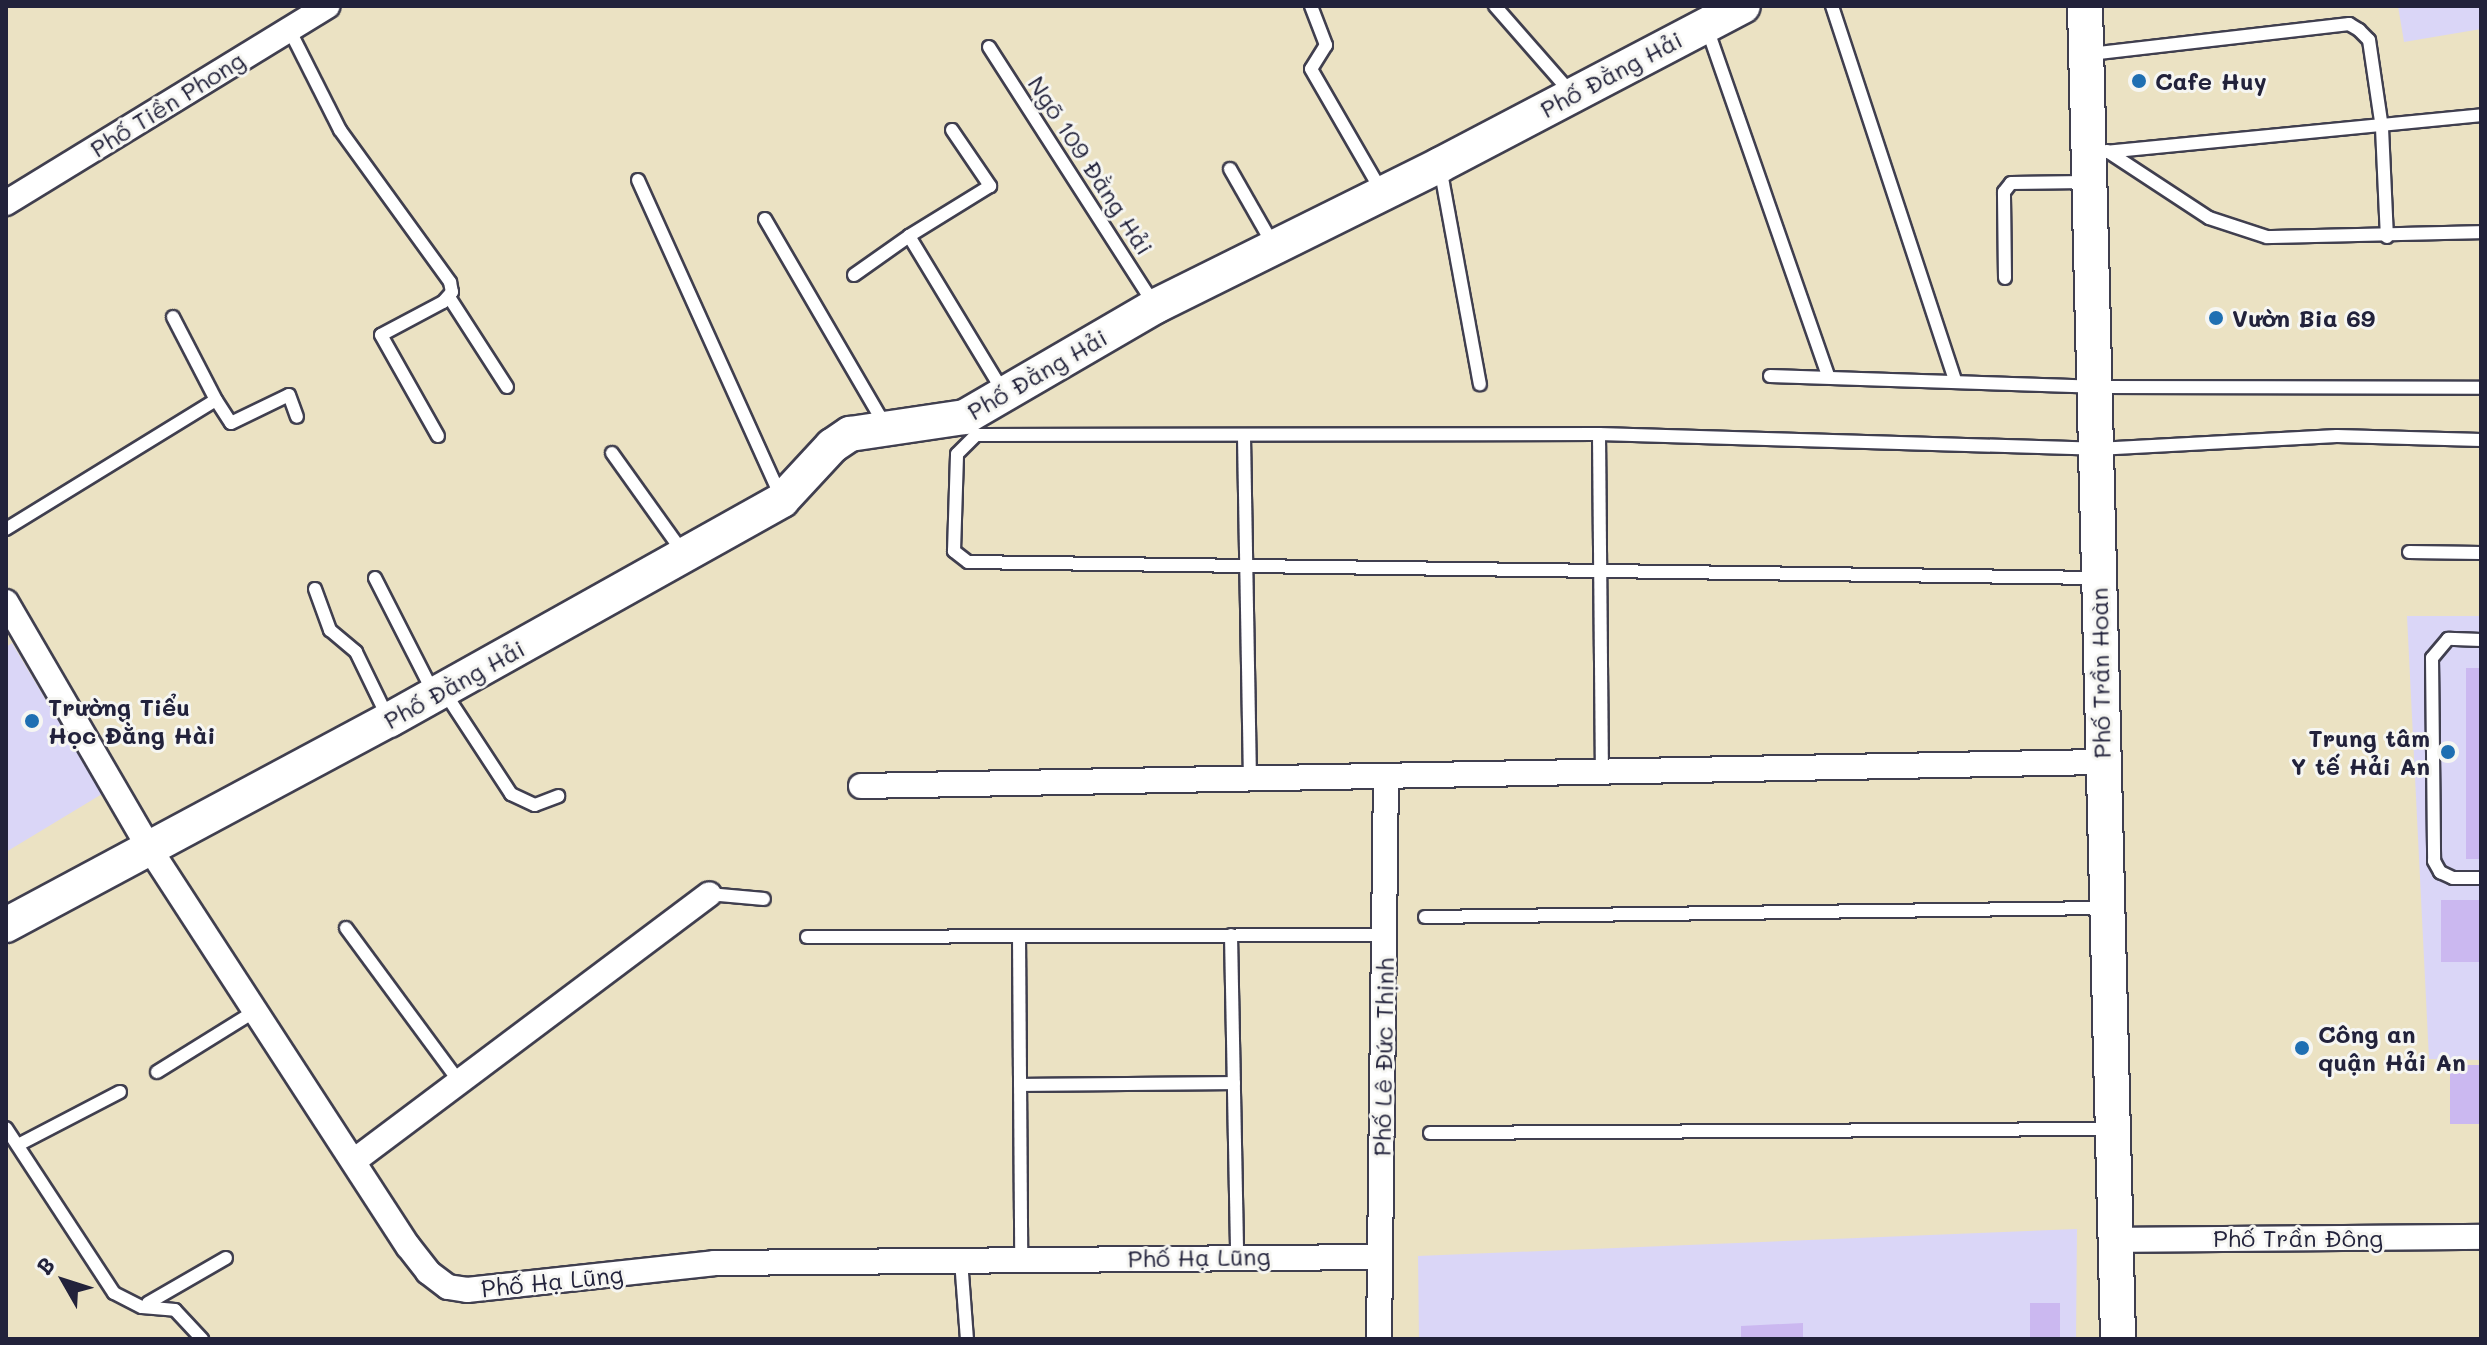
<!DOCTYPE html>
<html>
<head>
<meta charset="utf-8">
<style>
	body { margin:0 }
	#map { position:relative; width:2487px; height:1345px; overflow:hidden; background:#ebe2c3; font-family:Mali,sans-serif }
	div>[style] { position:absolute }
	.built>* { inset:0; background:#dad6f7 }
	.building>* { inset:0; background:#cbb8f0; transform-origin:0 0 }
	.roads { filter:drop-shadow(2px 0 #403f4f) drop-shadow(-2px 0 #403f4f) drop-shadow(0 2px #403f4f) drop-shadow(0 -2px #403f4f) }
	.lane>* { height:12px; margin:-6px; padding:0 6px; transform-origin:6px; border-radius:6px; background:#fff }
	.street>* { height:24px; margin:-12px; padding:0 12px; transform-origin:12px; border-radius:12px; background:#fff }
	.secondary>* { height:34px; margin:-17px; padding:0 17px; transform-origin:17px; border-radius:17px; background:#fff }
	.dots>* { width:22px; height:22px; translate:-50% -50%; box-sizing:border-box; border:4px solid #f6f6f2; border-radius:50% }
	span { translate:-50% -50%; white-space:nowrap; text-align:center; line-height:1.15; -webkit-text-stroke:6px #f6f6f2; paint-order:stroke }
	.street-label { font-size:24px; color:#22223b }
	.poi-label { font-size:24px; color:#22223b; font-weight:700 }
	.left { translate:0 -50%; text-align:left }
	.right { translate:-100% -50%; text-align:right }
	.frame { position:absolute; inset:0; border:8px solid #22223b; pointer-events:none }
	.north { position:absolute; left:24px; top:1241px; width:80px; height:80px; -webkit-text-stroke:6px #f6f6f2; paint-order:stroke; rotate:309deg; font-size:22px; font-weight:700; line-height:32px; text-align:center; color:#22223b }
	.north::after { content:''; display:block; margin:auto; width:28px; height:36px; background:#22223b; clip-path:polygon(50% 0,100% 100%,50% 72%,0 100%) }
</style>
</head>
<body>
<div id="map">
	<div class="built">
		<div style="clip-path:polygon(2398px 6px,2481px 6px,2481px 29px,2404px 42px)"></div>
		<div style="clip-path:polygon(2407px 616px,2481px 616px,2481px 1060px,2429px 1059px)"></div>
		<div style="clip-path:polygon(12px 643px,102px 794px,6px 852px,6px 647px)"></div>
		<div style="clip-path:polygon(2077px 1229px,2076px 1339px,1419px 1339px,1418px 1256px)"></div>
	</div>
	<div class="building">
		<div style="left:2466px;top:668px;width:15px;height:191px"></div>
		<div style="left:2441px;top:900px;width:40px;height:62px"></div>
		<div style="left:2481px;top:1065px;width:59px;height:31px;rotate:90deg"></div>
		<div style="left:2030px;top:1303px;width:30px;height:36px"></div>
		<div style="clip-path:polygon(1803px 1323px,1803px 1339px,1741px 1339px,1741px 1326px)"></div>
	</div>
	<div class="roads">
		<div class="lane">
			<div style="left:1311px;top:6px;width:42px;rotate:69deg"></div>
			<div style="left:1326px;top:45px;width:28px;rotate:122deg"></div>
			<div style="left:1311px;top:69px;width:140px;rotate:60deg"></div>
			<div style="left:1495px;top:6px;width:117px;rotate:48.8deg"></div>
			<div style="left:1832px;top:6px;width:395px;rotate:71.8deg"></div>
			<div style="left:1707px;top:28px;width:368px;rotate:70.8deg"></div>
			<div style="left:289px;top:29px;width:113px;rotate:63.2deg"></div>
			<div style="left:340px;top:130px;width:188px;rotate:54.1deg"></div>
			<div style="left:450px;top:282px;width:10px;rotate:79deg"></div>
			<div style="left:452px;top:292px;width:13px;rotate:132deg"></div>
			<div style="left:443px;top:302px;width:70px;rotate:152deg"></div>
			<div style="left:381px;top:335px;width:116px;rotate:60.6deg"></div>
			<div style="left:989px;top:47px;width:305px;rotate:57.3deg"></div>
			<div style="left:2090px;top:54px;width:261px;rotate:-6.6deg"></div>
			<div style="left:2349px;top:24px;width:12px;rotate:31deg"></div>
			<div style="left:2359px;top:30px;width:14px;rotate:45deg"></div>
			<div style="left:2369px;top:40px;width:89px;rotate:81.6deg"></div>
			<div style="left:2382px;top:128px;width:109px;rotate:87.4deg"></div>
			<div style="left:952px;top:130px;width:68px;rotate:55.8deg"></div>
			<div style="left:990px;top:186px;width:95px;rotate:148.3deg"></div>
			<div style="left:909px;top:236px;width:181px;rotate:58.8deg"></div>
			<div style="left:2107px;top:151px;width:122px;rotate:33.3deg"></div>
			<div style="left:2209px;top:218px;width:61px;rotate:18.1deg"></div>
			<div style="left:2267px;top:237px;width:214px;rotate:-1.3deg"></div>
			<div style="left:2106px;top:152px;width:377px;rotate:-5.6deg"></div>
			<div style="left:1440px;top:167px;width:221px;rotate:79.6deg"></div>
			<div style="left:1230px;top:169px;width:89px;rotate:60.3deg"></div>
			<div style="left:638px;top:180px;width:348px;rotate:65.7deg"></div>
			<div style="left:765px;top:219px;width:241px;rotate:59.8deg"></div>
			<div style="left:854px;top:275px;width:67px;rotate:-35.3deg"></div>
			<div style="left:2005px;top:278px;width:86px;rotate:-90.7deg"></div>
			<div style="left:2004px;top:192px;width:11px;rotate:-52deg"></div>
			<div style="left:2011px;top:183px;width:74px;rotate:-0.8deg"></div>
			<div style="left:449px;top:297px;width:107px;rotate:57.2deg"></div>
			<div style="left:173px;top:317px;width:93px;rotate:62.6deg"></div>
			<div style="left:1770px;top:376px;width:325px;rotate:1.9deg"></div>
			<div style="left:2095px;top:387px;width:386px;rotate:0.1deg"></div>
			<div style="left:1599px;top:434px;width:338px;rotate:89.5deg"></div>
			<div style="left:1244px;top:437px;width:341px;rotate:89deg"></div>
			<div style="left:612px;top:453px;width:120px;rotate:54.5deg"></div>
			<div style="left:6px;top:529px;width:246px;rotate:-31.6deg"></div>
			<div style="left:216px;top:400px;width:27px;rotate:57deg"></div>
			<div style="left:231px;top:423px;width:64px;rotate:-25.8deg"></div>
			<div style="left:289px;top:395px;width:23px;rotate:70deg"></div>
			<div style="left:2409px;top:552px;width:72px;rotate:0.8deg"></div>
			<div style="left:375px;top:578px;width:128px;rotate:63deg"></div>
			<div style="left:2098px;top:578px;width:1130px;rotate:-179.19deg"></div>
			<div style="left:968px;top:562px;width:18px;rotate:-142deg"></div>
			<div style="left:954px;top:551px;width:97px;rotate:-88.2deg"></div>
			<div style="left:957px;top:454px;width:27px;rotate:-45deg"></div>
			<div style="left:976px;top:435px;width:623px;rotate:-0.09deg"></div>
			<div style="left:1599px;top:434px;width:498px;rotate:1.7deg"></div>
			<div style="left:2097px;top:449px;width:240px;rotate:-3.1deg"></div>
			<div style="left:2337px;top:436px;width:144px;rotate:1.6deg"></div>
			<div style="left:315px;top:589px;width:44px;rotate:69.9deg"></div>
			<div style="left:330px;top:630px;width:34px;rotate:40deg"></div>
			<div style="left:356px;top:652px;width:73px;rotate:64.1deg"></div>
			<div style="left:2481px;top:640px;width:33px;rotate:-178deg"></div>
			<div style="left:2448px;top:639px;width:25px;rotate:130deg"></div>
			<div style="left:2432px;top:658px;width:203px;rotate:89.4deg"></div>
			<div style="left:2434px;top:861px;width:13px;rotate:61deg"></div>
			<div style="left:2440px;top:872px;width:14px;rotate:25deg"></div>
			<div style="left:2453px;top:878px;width:28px"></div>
			<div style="left:445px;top:693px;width:121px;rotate:56.8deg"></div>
			<div style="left:511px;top:794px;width:26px;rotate:25deg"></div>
			<div style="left:535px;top:805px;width:25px;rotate:-21deg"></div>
			<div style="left:709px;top:894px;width:55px;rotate:5.2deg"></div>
			<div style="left:1425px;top:917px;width:681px;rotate:-0.76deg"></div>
			<div style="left:346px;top:928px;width:189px;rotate:53.6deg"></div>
			<div style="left:1231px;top:935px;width:320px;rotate:88.9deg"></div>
			<div style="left:1019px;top:936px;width:324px;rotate:89.6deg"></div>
			<div style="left:807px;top:937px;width:579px;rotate:-0.2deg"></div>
			<div style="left:157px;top:1072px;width:115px;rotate:-31.9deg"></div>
			<div style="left:1020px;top:1085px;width:214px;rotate:-0.5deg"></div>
			<div style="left:6px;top:1128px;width:197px;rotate:56.8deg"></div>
			<div style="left:114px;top:1293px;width:31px;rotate:27deg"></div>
			<div style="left:142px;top:1307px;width:33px;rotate:5deg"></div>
			<div style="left:175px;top:1310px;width:40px;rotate:47deg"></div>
			<div style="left:1430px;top:1133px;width:681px;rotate:-0.34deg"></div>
			<div style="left:18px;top:1145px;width:115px;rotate:-27.5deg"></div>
			<div style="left:961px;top:1260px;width:79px;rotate:85.7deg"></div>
			<div style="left:148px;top:1303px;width:90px;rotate:-30deg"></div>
		</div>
		<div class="street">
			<div style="left:6px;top:203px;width:377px;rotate:-31.5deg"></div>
			<div style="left:6px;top:602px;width:282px;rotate:59.8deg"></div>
			<div style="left:148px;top:846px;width:477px;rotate:57deg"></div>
			<div style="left:408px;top:1246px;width:33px;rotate:52deg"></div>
			<div style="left:428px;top:1272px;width:25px;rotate:37deg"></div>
			<div style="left:448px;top:1287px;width:19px;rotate:9deg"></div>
			<div style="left:467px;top:1290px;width:248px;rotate:-6.2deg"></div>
			<div style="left:714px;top:1263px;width:664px;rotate:-0.52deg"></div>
			<div style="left:861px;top:786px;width:1241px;rotate:-1.11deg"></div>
			<div style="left:354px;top:1161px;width:444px;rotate:-36.9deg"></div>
			<div style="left:2115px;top:1240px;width:366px;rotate:-0.5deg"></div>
			<div style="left:1379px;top:1339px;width:563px;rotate:-89.29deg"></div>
		</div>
		<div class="secondary">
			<div style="left:2085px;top:6px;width:1333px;rotate:88.58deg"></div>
			<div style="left:6px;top:925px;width:434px;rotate:-28.2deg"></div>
			<div style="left:389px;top:720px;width:450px;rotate:-29.2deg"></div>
			<div style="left:782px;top:500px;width:74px;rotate:-47.2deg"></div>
			<div style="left:832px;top:446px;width:22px;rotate:-34deg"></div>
			<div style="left:850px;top:434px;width:116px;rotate:-8.4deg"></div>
			<div style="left:965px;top:417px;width:221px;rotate:-30.2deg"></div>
			<div style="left:1156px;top:306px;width:317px;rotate:-26.4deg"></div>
			<div style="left:1440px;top:165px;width:342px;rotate:-27.7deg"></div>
		</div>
	</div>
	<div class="dots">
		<div style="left:2139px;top:81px;background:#1f6fb2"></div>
		<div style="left:2216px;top:318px;background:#1f6fb2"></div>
		<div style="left:32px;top:721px;background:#1f6fb2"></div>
		<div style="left:2448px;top:752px;background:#1f6fb2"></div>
		<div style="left:2302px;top:1048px;background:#1f6fb2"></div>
	</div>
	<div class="street-label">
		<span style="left:1611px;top:74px;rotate:-28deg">Phố Đằng Hải</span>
		<span style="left:167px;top:104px;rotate:-32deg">Phố Tiền Phong</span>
		<span style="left:1091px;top:165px;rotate:57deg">Ngõ 109 Đằng Hải</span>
		<span style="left:1037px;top:374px;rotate:-30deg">Phố Đằng Hải</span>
		<span style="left:2100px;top:673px;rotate:-91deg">Phố Trần Hoàn</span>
		<span style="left:454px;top:684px;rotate:-29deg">Phố Đằng Hải</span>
		<span style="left:1383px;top:1057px;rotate:-89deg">Phố Lê Đức Thịnh</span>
		<span style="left:2298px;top:1238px">Phố Trần Đông</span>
		<span style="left:1199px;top:1257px;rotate:-1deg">Phố Hạ Lũng</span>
		<span style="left:552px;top:1281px;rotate:-6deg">Phố Hạ Lũng</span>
	</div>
	<div class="poi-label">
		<span class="left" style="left:2155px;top:81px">Cafe Huy</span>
		<span class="left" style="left:2232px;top:318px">Vườn Bia 69</span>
		<span class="left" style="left:48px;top:721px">Trường Tiểu<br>Học Đằng Hài</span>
		<span class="right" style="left:2430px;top:752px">Trung tâm<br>Y tế Hải An</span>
		<span class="left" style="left:2318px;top:1048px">Công an<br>quận Hải An</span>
	</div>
	<div class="frame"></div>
	<div class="north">B</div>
</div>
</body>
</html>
